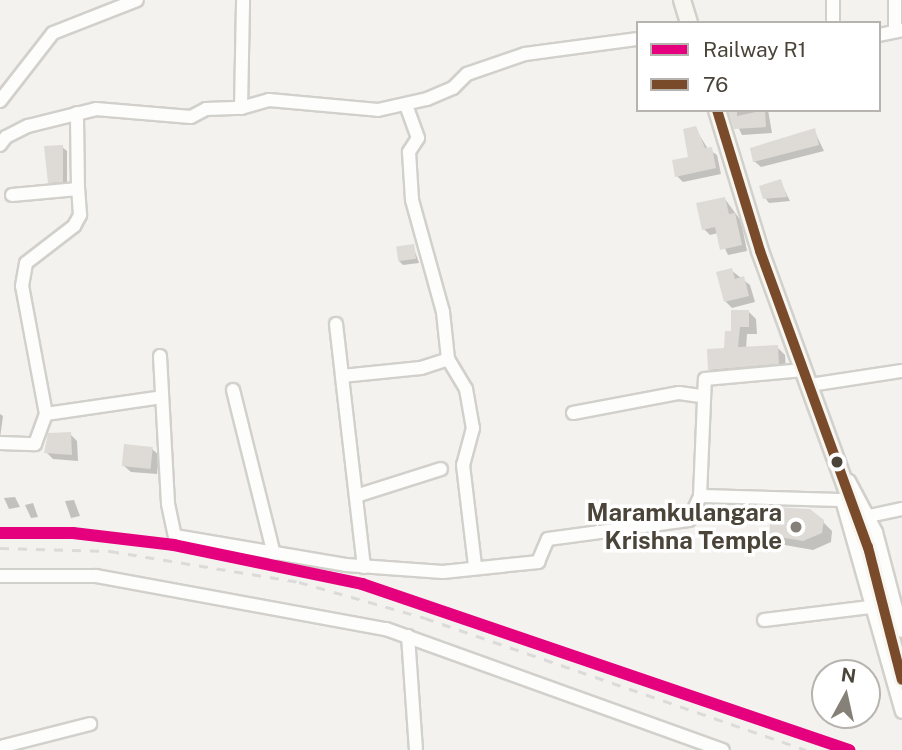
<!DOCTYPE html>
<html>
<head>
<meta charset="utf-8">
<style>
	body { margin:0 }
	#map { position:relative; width:902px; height:750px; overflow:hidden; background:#f4f2ee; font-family:"Public Sans",sans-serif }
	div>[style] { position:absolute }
	.shadow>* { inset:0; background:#0003 }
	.building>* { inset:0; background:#dedbd6; transform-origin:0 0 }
	.roads { filter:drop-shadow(2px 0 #d2d0cb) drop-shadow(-2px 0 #d2d0cb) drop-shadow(0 2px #d2d0cb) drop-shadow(0 -2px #d2d0cb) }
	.minor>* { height:12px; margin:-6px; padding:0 6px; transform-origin:6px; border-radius:6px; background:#fdfdfc }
	.secondary>* { height:16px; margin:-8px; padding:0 8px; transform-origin:8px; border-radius:8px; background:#f7f6f1 }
	.rail>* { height:2.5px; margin-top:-1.25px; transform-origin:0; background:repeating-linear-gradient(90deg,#dbdbda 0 9px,transparent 0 18px) }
	.bus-1>* { height:10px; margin:-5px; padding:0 5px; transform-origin:5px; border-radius:5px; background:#7a4b2a }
	.rail-1>* { height:12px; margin:-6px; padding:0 6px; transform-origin:6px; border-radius:6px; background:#e5007d }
	.dots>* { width:19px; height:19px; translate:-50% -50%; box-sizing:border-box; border:4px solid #fff; border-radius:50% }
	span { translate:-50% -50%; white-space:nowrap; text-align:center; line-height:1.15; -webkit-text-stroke:7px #fff; paint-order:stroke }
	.poi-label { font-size:24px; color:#4b4439; font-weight:700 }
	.right { translate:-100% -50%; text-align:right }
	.legend { position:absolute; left:636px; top:21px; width:245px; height:91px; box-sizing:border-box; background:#fff; border:2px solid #b7b4b0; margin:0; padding:9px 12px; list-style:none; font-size:21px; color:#4b4439 }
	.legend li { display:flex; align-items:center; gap:14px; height:35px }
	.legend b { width:35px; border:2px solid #b7b4b0 }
	.north { position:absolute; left:811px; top:659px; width:70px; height:70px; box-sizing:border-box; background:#fff; border:2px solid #b7b4b0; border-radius:50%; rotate:8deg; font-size:19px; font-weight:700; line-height:28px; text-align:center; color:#4b4439 }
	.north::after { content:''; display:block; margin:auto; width:24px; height:32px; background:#868178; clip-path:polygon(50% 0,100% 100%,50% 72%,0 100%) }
</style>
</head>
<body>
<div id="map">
	<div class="shadow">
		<div style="clip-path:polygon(730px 110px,768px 110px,772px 133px,742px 135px)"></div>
		<div style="clip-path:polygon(695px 128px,708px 149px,717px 155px,721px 174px,683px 182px,677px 176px,690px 158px)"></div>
		<div style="clip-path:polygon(814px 130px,824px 151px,761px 167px,754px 161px)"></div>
		<div style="clip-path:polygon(62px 147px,67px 151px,67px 185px,54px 186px,49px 182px)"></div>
		<div style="clip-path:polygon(780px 181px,790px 201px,769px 203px,765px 198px)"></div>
		<div style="clip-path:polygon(725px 199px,741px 221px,747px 251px,728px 255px,718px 233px,710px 235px,704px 229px)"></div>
		<div style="clip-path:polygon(413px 246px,419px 263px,403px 265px,399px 261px)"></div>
		<div style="clip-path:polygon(731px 270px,750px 285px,755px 302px,732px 308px,726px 302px)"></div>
		<div style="clip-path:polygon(748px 311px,756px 319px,757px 334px,747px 334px,746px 349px,777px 347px,785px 355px,786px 371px,718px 377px,710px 369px)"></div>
		<div style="clip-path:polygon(0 414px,3px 416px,0 438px)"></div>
		<div style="clip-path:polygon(70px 434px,77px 441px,78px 461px,53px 459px,46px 452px)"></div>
		<div style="clip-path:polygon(152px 449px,159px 455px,157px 474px,131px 472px,124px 466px)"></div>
		<div style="clip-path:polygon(15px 497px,20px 507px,9px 509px,4px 498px)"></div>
		<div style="clip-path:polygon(74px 500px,80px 516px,71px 518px,65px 501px)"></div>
		<div style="clip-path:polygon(33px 503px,38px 517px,31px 518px,25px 505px)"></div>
		<div style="clip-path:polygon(823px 522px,832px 531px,831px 542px,813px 550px,779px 544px,770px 534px)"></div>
	</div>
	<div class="building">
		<div style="clip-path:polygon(728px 110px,737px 110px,737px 116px,765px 110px,766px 127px,734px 129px)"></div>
		<div style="clip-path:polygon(696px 126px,705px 148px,712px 147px,716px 168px,675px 177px,672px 160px,688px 157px,683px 129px)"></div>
		<div style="clip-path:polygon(815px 128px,819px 145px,753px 162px,750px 148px)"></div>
		<div style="clip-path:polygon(63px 145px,63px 182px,48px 183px,44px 146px)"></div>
		<div style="clip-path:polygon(781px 179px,787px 197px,763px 199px,759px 186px)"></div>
		<div style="clip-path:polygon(725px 197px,729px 214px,735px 213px,742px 245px,720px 250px,715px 227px,702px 230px,696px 203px)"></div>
		<div style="left:414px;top:244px;width:15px;height:18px;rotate:82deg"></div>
		<div style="clip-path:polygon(732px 268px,735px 279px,744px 276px,749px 296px,724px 302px,716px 272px)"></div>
		<div style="clip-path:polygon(731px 310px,749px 310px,749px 327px,740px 327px,738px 347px,778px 345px,779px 364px,708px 370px,707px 349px,724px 348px,725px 331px,731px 331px)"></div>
		<div style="clip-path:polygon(71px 432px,72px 455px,44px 453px,48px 433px)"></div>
		<div style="left:124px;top:444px;width:29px;height:22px;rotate:6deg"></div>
		<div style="clip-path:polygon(773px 507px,810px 509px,824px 520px,822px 533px,803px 541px,768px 535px)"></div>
	</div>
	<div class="roads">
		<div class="minor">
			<div style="left:833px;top:23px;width:23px;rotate:-90deg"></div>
			<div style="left:895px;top:31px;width:31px;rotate:-90deg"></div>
			<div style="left:879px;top:35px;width:24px;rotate:-12deg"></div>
			<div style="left:0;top:101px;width:86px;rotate:-52.1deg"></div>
			<div style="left:53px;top:33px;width:90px;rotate:-21.4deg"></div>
			<div style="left:406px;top:105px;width:35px;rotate:70deg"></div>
			<div style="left:418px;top:138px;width:17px;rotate:123deg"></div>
			<div style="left:409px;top:152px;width:48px;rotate:86.4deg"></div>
			<div style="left:412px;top:200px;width:116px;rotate:74.5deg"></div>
			<div style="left:443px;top:312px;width:47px;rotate:83.9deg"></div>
			<div style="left:448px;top:359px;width:35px;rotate:59deg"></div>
			<div style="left:466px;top:389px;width:40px;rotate:80deg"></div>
			<div style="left:473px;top:428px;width:38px;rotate:105deg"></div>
			<div style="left:463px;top:465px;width:102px;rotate:83.2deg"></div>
			<div style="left:241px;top:108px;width:108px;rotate:-88.9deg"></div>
			<div style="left:0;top:145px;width:10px;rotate:-53deg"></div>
			<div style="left:6px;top:137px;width:25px;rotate:-27deg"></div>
			<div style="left:28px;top:126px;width:70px;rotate:-14deg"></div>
			<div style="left:96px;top:109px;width:95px;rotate:4.8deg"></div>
			<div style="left:191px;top:117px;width:17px;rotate:-28deg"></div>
			<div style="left:206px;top:109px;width:35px;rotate:-2deg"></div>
			<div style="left:241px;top:108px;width:29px;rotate:-16deg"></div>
			<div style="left:269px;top:100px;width:109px;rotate:5.2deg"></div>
			<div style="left:378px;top:110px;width:50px;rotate:-12.7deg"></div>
			<div style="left:427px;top:99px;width:28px;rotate:-23deg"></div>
			<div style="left:453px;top:88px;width:20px;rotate:-45deg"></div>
			<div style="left:467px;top:74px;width:61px;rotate:-19deg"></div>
			<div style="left:525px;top:54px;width:114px;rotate:-7.6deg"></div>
			<div style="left:12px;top:195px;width:66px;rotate:-5.2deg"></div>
			<div style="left:78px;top:189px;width:76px;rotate:-90.8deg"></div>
			<div style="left:336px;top:324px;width:52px;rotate:83.4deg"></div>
			<div style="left:160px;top:356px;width:148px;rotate:86.9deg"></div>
			<div style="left:168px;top:504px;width:33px;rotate:78deg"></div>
			<div style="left:175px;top:536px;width:173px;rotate:9.6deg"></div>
			<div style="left:346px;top:565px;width:97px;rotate:4.1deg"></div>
			<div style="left:443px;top:572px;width:96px;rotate:-6deg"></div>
			<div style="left:538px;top:562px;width:25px;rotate:-67deg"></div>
			<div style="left:548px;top:539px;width:142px;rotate:-7.7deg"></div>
			<div style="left:689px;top:520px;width:26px;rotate:-65deg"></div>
			<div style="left:700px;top:496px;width:117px;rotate:-87.6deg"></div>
			<div style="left:705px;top:379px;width:99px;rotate:-5.2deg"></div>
			<div style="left:810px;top:385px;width:93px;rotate:-8.7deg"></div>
			<div style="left:233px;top:390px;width:169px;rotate:76deg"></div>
			<div style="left:573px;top:413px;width:108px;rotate:-10.7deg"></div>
			<div style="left:679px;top:393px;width:22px;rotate:8deg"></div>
			<div style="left:46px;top:414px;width:117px;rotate:-8.3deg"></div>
			<div style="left:0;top:443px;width:35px;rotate:2deg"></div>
			<div style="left:35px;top:444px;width:32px;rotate:-70deg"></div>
			<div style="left:46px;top:414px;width:130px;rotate:-100.6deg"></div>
			<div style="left:22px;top:286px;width:23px;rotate:-80deg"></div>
			<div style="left:26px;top:263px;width:61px;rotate:-37.6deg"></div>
			<div style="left:74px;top:226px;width:13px;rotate:-61deg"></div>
			<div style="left:80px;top:215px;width:26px;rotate:-94deg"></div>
			<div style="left:849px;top:481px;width:58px;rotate:62.1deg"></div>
			<div style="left:876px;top:532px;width:102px;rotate:75.3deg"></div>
			<div style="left:356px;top:496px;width:89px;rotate:-17.6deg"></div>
			<div style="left:700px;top:496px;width:142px;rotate:1.6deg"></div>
			<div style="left:842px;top:500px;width:220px;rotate:74.2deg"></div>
			<div style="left:869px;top:516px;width:34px;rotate:-12deg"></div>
			<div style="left:364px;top:567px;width:192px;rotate:-96.6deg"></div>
			<div style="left:342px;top:376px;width:79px;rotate:-5.8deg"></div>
			<div style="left:421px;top:368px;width:28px;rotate:-18deg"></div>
			<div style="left:0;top:576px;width:96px"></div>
			<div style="left:96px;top:576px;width:295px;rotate:10.4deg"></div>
			<div style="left:386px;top:629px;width:358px;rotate:19.8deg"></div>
			<div style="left:764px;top:620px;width:107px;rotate:-7deg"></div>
			<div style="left:408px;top:636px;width:114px;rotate:86deg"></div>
			<div style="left:4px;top:750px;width:4px;rotate:-90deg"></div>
			<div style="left:4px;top:746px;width:89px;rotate:-14.3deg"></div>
		</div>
		<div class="secondary">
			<div style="left:682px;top:0;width:24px;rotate:73deg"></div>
			<div style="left:717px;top:110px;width:147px;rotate:73deg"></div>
			<div style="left:760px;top:251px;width:315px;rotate:70deg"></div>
			<div style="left:868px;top:547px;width:137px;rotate:75.7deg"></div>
		</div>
	</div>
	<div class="rail">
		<div style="left:0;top:533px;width:73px"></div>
		<div style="left:73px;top:533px;width:102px;rotate:6.8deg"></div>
		<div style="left:174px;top:545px;width:192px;rotate:11.7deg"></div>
		<div style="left:362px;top:584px;width:515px;rotate:18.82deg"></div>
		<div style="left:0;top:548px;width:110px;rotate:1.6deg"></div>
		<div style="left:110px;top:551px;width:192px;rotate:9.3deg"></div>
		<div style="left:299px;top:582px;width:131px;rotate:15.9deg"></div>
		<div style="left:425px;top:618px;width:403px;rotate:19.1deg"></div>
	</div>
	<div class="bus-1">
		<div style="left:717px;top:110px;width:147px;rotate:73deg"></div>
		<div style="left:760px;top:251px;width:315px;rotate:70deg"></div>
		<div style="left:868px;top:547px;width:137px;rotate:75.7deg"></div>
	</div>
	<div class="rail-1">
		<div style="left:0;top:533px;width:73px"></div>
		<div style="left:73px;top:533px;width:102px;rotate:6.8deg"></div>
		<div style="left:174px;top:545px;width:192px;rotate:11.7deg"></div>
		<div style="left:362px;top:584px;width:515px;rotate:18.82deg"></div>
	</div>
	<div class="dots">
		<div style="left:837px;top:462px;background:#4b4439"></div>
		<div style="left:796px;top:527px;background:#868178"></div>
	</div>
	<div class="poi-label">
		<span class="right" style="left:782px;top:527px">Maramkulangara<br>Krishna Temple</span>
	</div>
	<ul class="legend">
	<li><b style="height:9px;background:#e5007d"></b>Railway R1</li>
	<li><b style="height:9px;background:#7a4b2a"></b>76</li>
	</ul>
	<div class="north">N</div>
</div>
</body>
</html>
